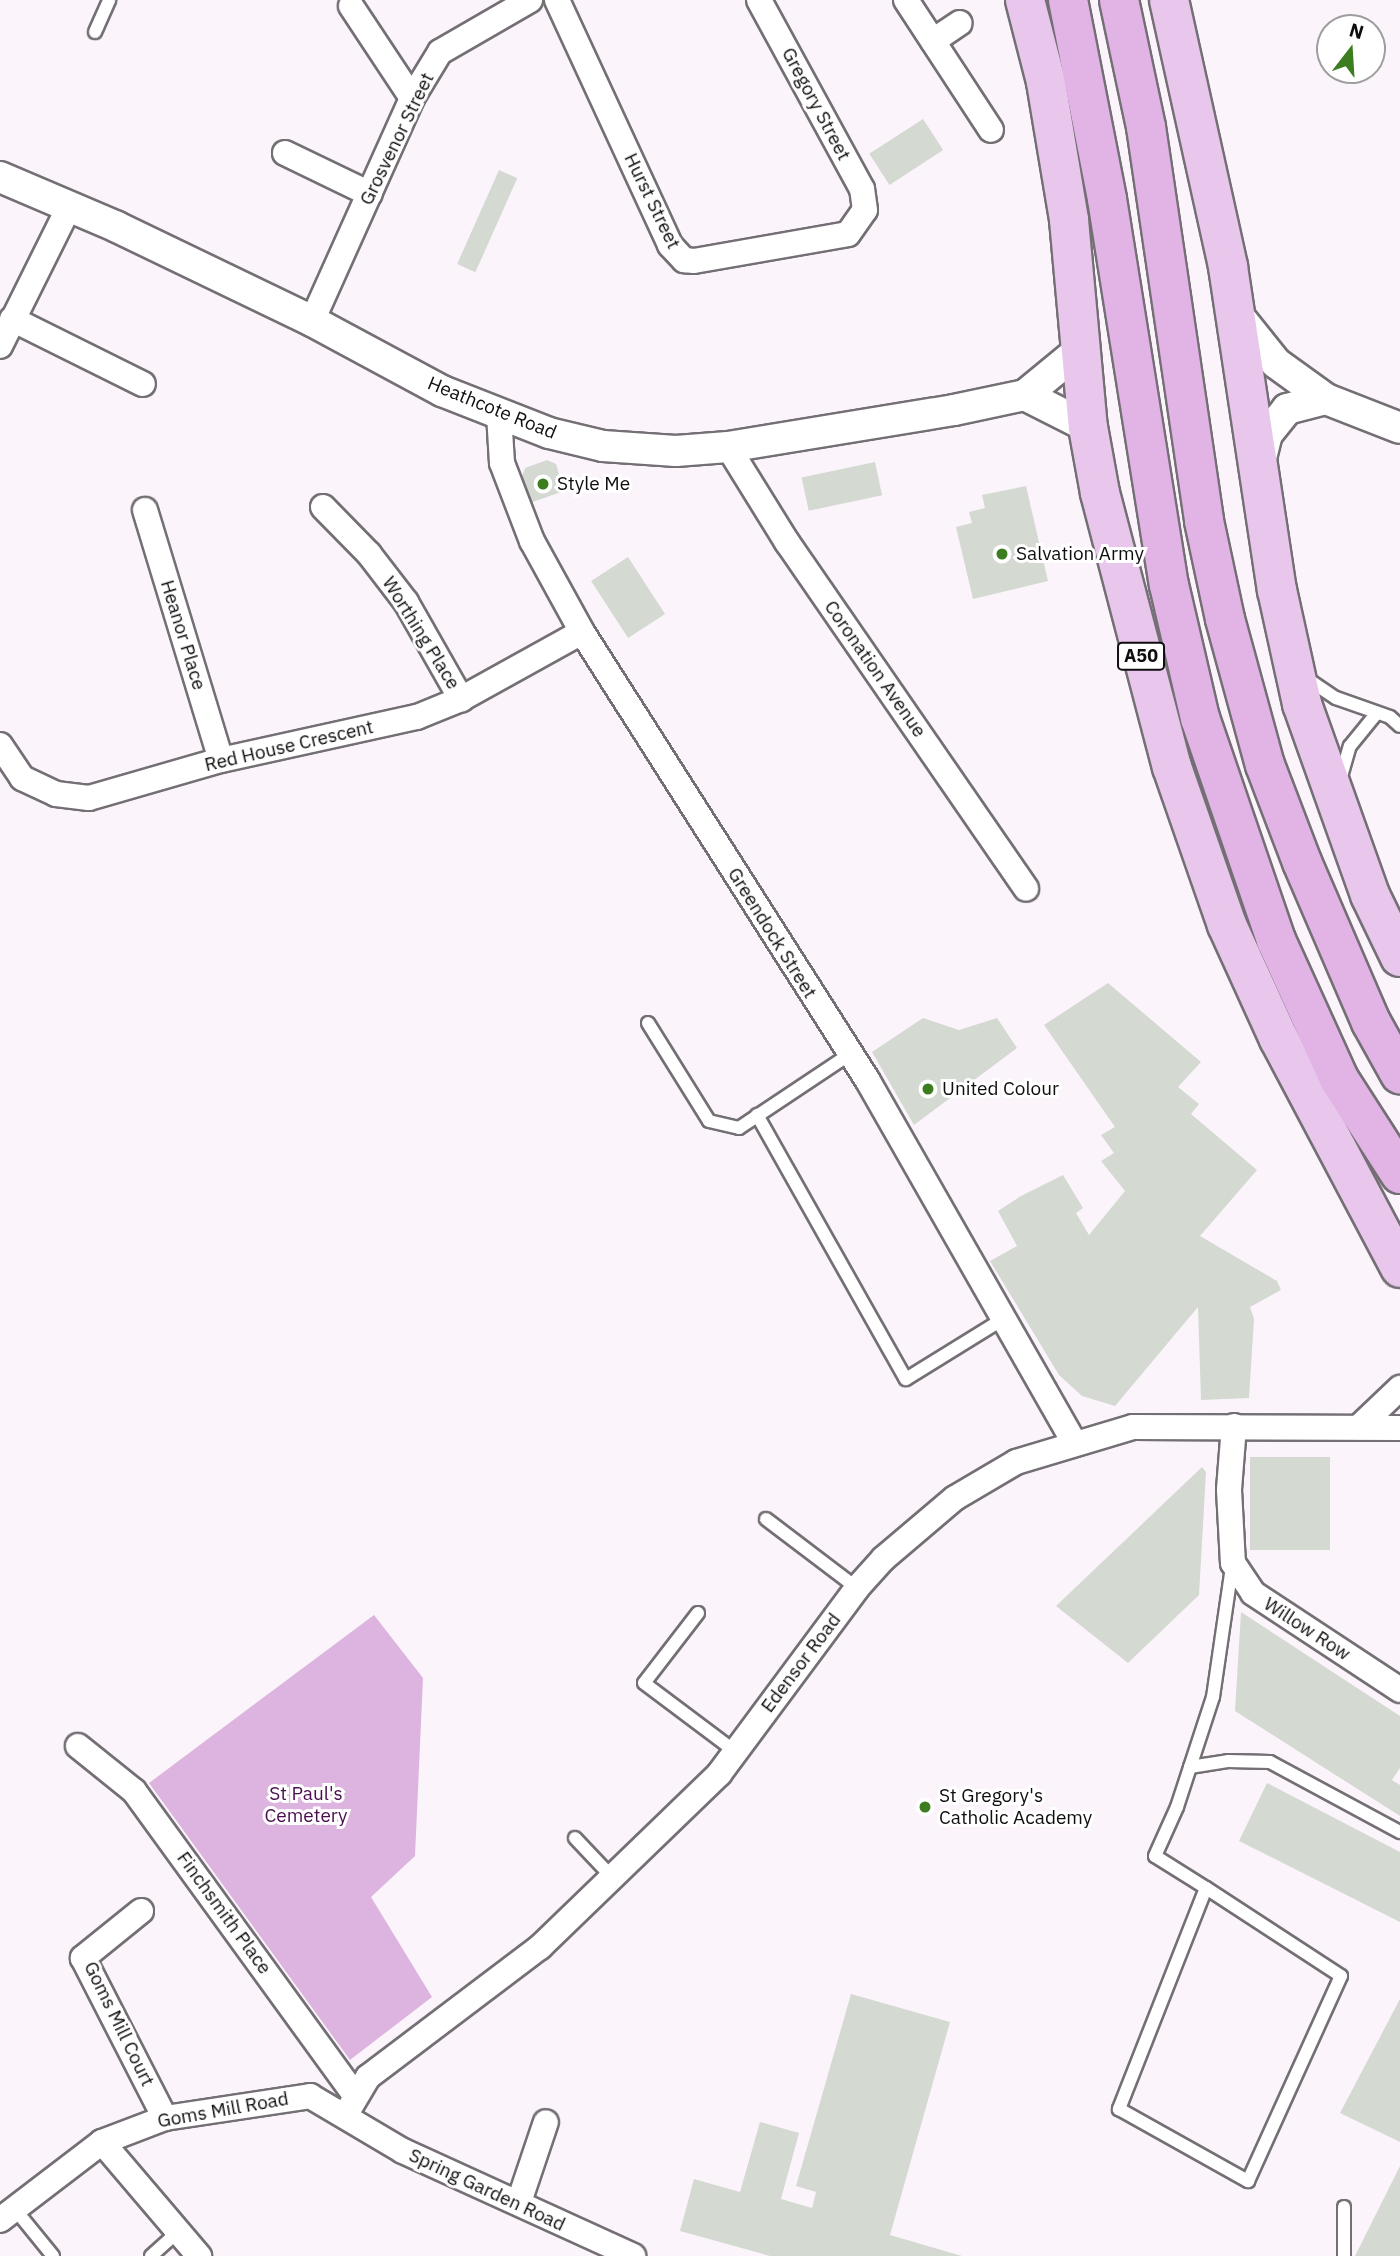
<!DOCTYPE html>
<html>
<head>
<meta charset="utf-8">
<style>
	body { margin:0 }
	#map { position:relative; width:1400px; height:2256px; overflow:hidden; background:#fbf5fb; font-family:"IBM Plex Sans",sans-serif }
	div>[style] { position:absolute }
	.green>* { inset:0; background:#dcb4df }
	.building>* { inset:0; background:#d4d9d2; transform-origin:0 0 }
	.roads { filter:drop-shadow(2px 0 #746f75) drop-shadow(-2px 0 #746f75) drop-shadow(0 2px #746f75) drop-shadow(0 -2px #746f75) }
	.service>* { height:12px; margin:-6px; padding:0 6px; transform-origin:6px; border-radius:6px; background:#fff }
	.minor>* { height:24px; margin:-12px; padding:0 12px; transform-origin:12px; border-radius:12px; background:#fff }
	.tertiary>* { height:30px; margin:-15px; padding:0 15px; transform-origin:15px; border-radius:15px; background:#fff }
	.primary>* { height:38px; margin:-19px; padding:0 19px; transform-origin:19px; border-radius:19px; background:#e9c7ec }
	.trunk>* { height:38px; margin:-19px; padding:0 19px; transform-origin:19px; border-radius:19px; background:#e2b4e6 }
	.dots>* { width:19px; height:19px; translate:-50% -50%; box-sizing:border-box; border:4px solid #fff; border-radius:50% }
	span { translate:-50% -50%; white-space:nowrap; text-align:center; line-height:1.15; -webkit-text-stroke:6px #fff; paint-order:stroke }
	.shield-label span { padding:2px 5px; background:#fff; border:2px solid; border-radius:5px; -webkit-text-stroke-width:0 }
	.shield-label { font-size:18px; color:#0f0d0f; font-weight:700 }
	.street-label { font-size:19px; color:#0f0d0f }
	.poi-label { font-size:19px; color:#0f0d0f }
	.left { translate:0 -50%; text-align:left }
	.park-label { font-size:19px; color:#490e4e }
	.north { position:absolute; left:1316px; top:14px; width:70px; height:70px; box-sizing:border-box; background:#fff; border:2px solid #9f9e9f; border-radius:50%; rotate:17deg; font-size:19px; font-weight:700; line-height:28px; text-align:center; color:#0f0d0f }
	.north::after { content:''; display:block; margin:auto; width:24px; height:32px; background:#3c7e1f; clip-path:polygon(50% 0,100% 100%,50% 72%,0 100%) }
</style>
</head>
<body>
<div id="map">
	<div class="green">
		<div style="clip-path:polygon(374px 1615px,423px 1678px,415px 1856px,371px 1897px,432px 1997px,350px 2060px,149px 1783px)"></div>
	</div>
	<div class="building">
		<div style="left:923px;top:119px;width:37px;height:64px;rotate:57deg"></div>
		<div style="left:499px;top:170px;width:20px;height:103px;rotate:24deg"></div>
		<div style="clip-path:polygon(547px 460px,556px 464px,564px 491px,530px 503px,522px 477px,525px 468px)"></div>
		<div style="left:875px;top:462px;width:34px;height:75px;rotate:78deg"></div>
		<div style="clip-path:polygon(1026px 486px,1048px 581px,973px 599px,956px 527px,972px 523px,969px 512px,985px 508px,982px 495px)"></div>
		<div style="left:628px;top:557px;width:68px;height:44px;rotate:57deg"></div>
		<div style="clip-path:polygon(1108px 983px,1201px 1062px,1178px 1087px,1199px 1104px,1191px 1114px,1257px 1170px,1200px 1236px,1277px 1281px,1281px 1290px,1250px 1307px,1254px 1319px,1249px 1398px,1201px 1400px,1198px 1307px,1115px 1406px,1082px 1396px,1059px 1375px,990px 1261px,1017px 1246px,998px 1211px,1021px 1196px,1063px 1175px,1083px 1208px,1076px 1213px,1089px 1235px,1125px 1191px,1101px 1161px,1114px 1153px,1101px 1135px,1115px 1127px,1044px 1025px)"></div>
		<div style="clip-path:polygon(923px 1018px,959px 1030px,997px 1018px,1017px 1048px,914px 1125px,872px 1052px)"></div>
		<div style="left:1250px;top:1457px;width:80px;height:93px"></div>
		<div style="clip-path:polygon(1202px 1467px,1206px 1472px,1199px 1595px,1128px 1663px,1056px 1606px)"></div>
		<div style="clip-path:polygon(1241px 1612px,1400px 1716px,1400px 1768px,1392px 1780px,1400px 1785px,1400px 1816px,1235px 1711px)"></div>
		<div style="clip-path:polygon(1267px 1783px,1400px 1852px,1400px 1922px,1239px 1841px)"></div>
		<div style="clip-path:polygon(851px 1994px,950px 2022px,890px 2235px,962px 2256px,770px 2256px,680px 2231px,694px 2179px,740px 2192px,760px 2122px,799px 2133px,781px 2199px,812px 2208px,816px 2192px,796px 2186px)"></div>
		<div style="clip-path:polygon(1400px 1999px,1400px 2142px,1340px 2113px)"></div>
		<div style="clip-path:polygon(1400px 2166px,1400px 2256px,1355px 2256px)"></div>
	</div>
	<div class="roads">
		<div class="service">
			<div style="left:95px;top:32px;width:35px;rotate:-66deg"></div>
			<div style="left:1306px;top:678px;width:36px;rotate:34deg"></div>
			<div style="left:1336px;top:698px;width:57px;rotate:19.4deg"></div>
			<div style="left:1390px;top:717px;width:13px;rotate:42deg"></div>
			<div style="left:1340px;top:780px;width:35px;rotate:-74deg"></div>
			<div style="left:1350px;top:746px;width:41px;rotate:-50.9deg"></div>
			<div style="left:648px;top:1023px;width:115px;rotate:58.1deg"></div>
			<div style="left:709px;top:1121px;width:31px;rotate:13deg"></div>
			<div style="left:739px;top:1128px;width:133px;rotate:-33.7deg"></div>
			<div style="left:757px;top:1115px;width:303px;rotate:60.6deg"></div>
			<div style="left:906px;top:1379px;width:114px;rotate:-31.7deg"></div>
			<div style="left:766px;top:1519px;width:114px;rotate:37.2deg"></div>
			<div style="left:698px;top:1613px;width:88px;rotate:127.6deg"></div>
			<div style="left:644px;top:1683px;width:115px;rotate:36.9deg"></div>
			<div style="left:1190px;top:1767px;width:38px;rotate:-9deg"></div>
			<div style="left:1228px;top:1761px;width:42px;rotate:1.4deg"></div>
			<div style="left:1270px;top:1762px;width:148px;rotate:28.3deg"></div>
			<div style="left:575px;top:1838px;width:54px;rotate:46.5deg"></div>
			<div style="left:1206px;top:1888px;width:238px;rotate:111.5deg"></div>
			<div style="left:1119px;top:2109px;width:148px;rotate:29.2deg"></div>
			<div style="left:1248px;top:2181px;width:225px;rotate:-65.6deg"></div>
			<div style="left:1341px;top:1976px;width:161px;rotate:-146.9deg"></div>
			<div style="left:1206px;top:1888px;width:60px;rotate:-147.9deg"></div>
			<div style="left:1155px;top:1856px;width:54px;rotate:-65.8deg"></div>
			<div style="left:1177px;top:1807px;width:116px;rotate:-71.9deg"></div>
			<div style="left:1213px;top:1697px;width:131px;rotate:-81.7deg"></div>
			<div style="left:1344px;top:2207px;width:49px;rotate:90deg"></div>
			<div style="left:14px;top:2208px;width:62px;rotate:50.9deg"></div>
			<div style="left:151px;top:2256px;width:36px;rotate:-42deg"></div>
		</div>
		<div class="minor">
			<div style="left:557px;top:0;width:270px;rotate:65.2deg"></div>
			<div style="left:670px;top:245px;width:21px;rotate:47deg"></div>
			<div style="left:684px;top:260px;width:10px;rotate:6deg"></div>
			<div style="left:694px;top:261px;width:156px;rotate:-9.9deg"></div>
			<div style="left:848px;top:234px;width:29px;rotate:-55deg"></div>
			<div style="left:865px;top:210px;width:21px;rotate:-98deg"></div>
			<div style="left:862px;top:189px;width:215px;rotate:-118.6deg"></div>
			<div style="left:906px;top:0;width:155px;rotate:56.8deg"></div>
			<div style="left:351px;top:6px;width:110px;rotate:56.5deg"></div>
			<div style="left:933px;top:41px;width:32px;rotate:-34deg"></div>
			<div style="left:285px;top:153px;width:94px;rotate:25.8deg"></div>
			<div style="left:12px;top:319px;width:146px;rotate:26.4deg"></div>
			<div style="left:312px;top:321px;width:244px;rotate:-65.8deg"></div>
			<div style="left:412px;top:98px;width:54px;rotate:-58.7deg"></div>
			<div style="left:440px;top:52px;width:104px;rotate:-30deg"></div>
			<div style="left:0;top:346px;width:155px;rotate:-63.6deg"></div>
			<div style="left:499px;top:414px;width:49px;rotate:86.5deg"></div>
			<div style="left:502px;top:463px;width:84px;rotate:69deg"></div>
			<div style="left:532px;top:541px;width:104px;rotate:61.2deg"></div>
			<div style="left:582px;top:632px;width:532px;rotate:57.5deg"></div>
			<div style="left:868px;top:1081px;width:416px;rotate:60.3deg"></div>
			<div style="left:728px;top:447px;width:112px;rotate:58.2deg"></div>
			<div style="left:787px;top:542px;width:421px;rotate:55.4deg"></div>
			<div style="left:323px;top:507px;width:66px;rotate:45.6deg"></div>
			<div style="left:369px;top:554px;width:61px;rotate:52.4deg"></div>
			<div style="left:406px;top:602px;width:112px;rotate:60.4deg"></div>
			<div style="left:145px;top:510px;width:261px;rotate:73.1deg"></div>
			<div style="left:0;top:745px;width:40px;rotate:56deg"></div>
			<div style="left:22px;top:778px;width:38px;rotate:25deg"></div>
			<div style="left:56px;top:794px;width:33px;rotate:7deg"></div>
			<div style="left:89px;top:798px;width:137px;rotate:-16.1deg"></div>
			<div style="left:221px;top:760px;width:201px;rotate:-12.4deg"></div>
			<div style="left:417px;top:717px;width:48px;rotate:-22.2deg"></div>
			<div style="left:461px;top:699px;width:138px;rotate:-29deg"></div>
			<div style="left:1234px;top:1426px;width:64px;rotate:94.5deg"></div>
			<div style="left:1229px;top:1490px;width:73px;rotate:86.9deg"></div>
			<div style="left:1233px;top:1563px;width:36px;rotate:56deg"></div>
			<div style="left:1253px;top:1593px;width:176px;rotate:33.4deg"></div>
			<div style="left:1359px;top:1427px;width:57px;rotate:-43.6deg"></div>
			<div style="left:78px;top:1746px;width:72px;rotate:38.8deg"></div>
			<div style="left:134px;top:1791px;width:374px;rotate:54deg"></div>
			<div style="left:141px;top:1911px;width:75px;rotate:141deg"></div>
			<div style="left:83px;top:1958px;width:180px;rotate:62.9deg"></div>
			<div style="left:346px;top:2114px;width:43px;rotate:-59.3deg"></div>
			<div style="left:368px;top:2077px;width:216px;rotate:-37.1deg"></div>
			<div style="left:540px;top:1947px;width:249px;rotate:-44deg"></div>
			<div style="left:719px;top:1774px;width:232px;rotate:-53.4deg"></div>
			<div style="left:857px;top:1588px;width:39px;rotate:-48deg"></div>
			<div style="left:883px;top:1559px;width:94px;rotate:-40.3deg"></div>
			<div style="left:955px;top:1498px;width:71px;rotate:-30.5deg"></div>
			<div style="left:1016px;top:1462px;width:122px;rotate:-16.7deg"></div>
			<div style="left:1133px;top:1427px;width:267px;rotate:0.2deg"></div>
			<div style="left:102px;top:2142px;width:150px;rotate:49.6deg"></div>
			<div style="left:519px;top:2202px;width:84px;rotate:-71.4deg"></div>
			<div style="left:0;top:2220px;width:128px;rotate:-37.4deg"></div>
			<div style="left:102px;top:2142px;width:67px;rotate:-20.9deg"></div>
			<div style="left:165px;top:2118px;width:147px;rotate:-8.6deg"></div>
			<div style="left:310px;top:2096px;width:108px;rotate:30.6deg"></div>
			<div style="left:403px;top:2151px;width:253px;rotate:24.5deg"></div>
		</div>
		<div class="tertiary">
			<div style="left:0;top:177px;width:127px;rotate:23.1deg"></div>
			<div style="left:117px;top:227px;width:216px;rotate:25.7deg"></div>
			<div style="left:312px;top:321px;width:148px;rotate:28.3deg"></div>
			<div style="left:442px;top:391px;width:115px;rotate:21.4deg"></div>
			<div style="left:549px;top:433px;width:56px;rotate:13.5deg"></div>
			<div style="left:603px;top:446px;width:73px;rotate:3.9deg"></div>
			<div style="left:676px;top:451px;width:52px;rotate:-4.4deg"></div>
			<div style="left:728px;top:447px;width:229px;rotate:-9.3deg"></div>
			<div style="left:954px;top:410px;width:73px;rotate:-11.9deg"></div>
			<div style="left:1025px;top:395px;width:72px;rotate:-39.4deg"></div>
			<div style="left:1236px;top:313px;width:64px;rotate:51.3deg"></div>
			<div style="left:1276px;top:363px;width:62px;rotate:35.8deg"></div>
			<div style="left:1326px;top:399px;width:79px;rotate:21.4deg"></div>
			<div style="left:1025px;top:395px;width:71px;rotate:26.9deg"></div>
			<div style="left:1260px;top:462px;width:29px;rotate:-76deg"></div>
			<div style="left:1267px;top:434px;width:32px;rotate:-51deg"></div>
			<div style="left:1287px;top:409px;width:40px;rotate:-14.4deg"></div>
		</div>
		<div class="primary">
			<div style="left:1025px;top:0;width:85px;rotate:75.6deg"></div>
			<div style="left:1046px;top:82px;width:140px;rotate:80.5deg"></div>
			<div style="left:1069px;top:220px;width:208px;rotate:84.8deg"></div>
			<div style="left:1088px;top:427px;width:67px;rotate:79.7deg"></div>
			<div style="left:1100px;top:493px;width:283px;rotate:75.3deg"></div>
			<div style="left:1172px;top:767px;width:167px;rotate:70.8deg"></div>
			<div style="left:1227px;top:925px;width:125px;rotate:65.5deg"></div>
			<div style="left:1279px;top:1039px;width:259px;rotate:62.1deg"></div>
			<div style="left:1169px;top:0;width:273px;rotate:77.5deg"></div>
			<div style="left:1228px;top:267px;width:327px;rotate:81.4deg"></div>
			<div style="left:1277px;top:590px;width:117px;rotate:77.6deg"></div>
			<div style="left:1302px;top:704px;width:203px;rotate:70.4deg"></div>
			<div style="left:1370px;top:895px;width:69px;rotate:64.2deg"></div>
		</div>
		<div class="trunk">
			<div style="left:1068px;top:0;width:203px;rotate:78.9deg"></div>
			<div style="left:1107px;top:199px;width:391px;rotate:80.9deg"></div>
			<div style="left:1169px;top:585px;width:137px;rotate:76.9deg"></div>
			<div style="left:1200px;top:718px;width:235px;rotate:71.1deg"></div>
			<div style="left:1276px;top:940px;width:153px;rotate:65.6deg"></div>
			<div style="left:1339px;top:1079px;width:113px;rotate:57.3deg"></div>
			<div style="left:1119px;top:0;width:130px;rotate:78deg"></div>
			<div style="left:1146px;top:127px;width:398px;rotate:81.6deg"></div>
			<div style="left:1204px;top:521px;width:100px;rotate:77.9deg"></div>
			<div style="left:1225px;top:619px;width:151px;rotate:74.7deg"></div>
			<div style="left:1265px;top:765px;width:104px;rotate:69.1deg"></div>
			<div style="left:1302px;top:862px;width:174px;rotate:66.7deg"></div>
			<div style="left:1371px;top:1022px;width:60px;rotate:60.9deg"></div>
		</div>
	</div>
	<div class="dots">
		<div style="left:543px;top:484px;background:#3c7e1f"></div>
		<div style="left:1002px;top:554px;background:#3c7e1f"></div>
		<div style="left:928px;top:1089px;background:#3c7e1f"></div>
		<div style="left:925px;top:1807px;background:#3c7e1f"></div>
	</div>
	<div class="shield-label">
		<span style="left:1141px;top:656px">A50</span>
	</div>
	<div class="street-label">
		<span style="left:816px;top:104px;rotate:62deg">Gregory Street</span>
		<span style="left:397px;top:139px;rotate:-64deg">Grosvenor Street</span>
		<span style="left:652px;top:201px;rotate:64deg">Hurst Street</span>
		<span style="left:492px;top:408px;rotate:22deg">Heathcote Road</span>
		<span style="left:421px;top:633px;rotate:58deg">Worthing Place</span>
		<span style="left:183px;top:635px;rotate:73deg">Heanor Place</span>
		<span style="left:875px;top:669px;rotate:55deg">Coronation Avenue</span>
		<span style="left:289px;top:746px;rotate:-13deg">Red House Crescent</span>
		<span style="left:772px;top:933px;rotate:58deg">Greendock Street</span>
		<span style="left:1307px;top:1629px;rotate:33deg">Willow Row</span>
		<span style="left:801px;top:1663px;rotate:-53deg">Edensor Road</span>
		<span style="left:224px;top:1913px;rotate:54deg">Finchsmith Place</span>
		<span style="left:119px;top:2024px;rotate:64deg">Goms Mill Court</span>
		<span style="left:223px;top:2110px;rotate:-10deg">Goms Mill Road</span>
		<span style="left:487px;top:2190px;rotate:25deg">Spring Garden Road</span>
	</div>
	<div class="poi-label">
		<span class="left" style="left:557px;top:484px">Style Me</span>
		<span class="left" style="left:1016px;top:554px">Salvation Army</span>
		<span class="left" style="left:942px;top:1089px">United Colour</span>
		<span class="left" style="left:939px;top:1807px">St Gregory's<br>Catholic Academy</span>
	</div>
	<div class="park-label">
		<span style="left:306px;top:1805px">St Paul's<br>Cemetery</span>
	</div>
	<div class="north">N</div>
</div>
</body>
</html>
